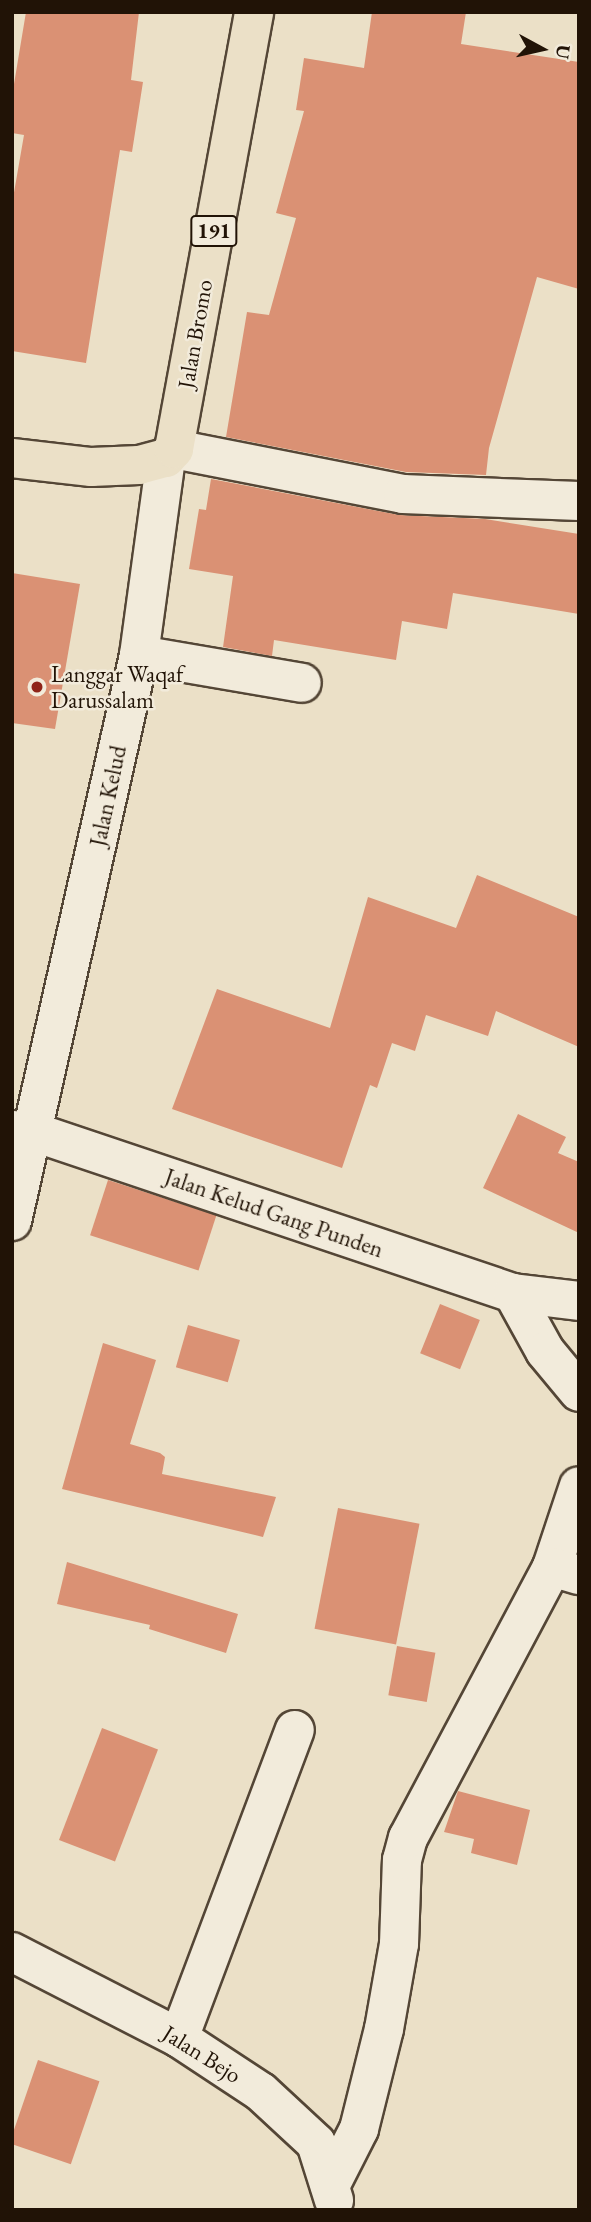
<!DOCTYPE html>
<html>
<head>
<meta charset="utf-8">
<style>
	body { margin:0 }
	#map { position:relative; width:591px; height:2222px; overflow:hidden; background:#ebe0c7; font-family:"EB Garamond",serif }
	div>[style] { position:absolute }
	.building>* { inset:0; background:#da9174; transform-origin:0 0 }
	.roads { filter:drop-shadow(2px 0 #544636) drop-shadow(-2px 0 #544636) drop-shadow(0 2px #544636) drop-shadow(0 -2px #544636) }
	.pedestrian>* { height:38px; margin:-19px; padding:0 19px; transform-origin:19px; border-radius:19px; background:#f2ebdb }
	.minor>* { height:38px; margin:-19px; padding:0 19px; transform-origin:19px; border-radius:19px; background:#f2ebdb }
	.primary>* { height:38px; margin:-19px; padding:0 19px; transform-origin:19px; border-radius:19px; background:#ebe0c7 }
	.dots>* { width:19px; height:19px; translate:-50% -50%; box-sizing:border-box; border:4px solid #f2ebdb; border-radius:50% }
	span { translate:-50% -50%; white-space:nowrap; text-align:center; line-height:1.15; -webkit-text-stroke:5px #f2ebdb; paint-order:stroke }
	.shield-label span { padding:2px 5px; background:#f2ebdb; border:2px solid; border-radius:5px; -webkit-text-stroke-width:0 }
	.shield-label { font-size:21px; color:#211306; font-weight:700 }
	.street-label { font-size:23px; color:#211306 }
	.poi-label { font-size:23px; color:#211306 }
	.left { translate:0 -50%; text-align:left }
	.frame { position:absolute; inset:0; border:14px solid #211306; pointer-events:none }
	.north { position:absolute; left:507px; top:14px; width:70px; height:70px; -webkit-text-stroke:5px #f2ebdb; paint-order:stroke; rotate:98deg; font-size:19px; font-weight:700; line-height:28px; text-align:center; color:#211306 }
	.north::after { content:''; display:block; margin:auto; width:24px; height:32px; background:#211306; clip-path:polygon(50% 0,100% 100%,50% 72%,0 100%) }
</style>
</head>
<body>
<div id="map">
	<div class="building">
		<div style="clip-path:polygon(26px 12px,139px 12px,131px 80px,143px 82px,132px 152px,120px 150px,86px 363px,12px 351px,12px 204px,24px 135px,12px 133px,12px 96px)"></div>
		<div style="clip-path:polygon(372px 12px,466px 12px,461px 44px,579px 62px,579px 289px,537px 277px,489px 448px,486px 475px,406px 472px,226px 437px,247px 312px,269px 315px,296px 218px,276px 213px,304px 111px,296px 110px,304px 58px,364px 68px)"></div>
		<div style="clip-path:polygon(211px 479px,399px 515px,485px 519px,579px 534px,579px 614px,453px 593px,447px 629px,402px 621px,396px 660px,274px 640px,272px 656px,223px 647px,233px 576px,189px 569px,199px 509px,206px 510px)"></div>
		<div style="clip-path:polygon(12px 573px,80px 584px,55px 729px,12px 723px)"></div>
		<div style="clip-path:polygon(477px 875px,579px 917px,579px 1047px,496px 1011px,488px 1036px,426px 1015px,415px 1051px,392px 1043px,377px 1088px,370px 1085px,342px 1168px,172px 1109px,217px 989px,330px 1028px,368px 897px,456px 928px)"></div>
		<div style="clip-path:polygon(518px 1114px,566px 1137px,558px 1153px,579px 1162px,579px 1233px,483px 1188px)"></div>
		<div style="left:108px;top:1180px;width:114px;height:58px;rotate:18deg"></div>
		<div style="left:440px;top:1304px;width:43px;height:53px;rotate:22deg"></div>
		<div style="left:188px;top:1325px;width:54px;height:44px;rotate:16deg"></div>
		<div style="clip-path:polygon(103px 1343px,156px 1360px,130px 1444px,160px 1453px,165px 1457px,162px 1474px,276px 1497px,263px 1537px,62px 1489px)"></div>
		<div style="left:338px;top:1508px;width:83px;height:123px;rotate:11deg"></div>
		<div style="clip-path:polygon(67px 1562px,238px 1614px,226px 1653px,149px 1629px,150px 1625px,57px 1604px)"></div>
		<div style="left:397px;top:1646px;width:39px;height:50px;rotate:10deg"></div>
		<div style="left:102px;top:1728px;width:60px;height:120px;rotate:21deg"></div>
		<div style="clip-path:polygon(458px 1791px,530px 1810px,517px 1865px,471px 1853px,474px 1839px,444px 1832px)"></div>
		<div style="left:38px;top:2060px;width:65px;height:88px;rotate:19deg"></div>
	</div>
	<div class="roads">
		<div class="pedestrian">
			<div style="left:139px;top:655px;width:165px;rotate:9.7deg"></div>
		</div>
		<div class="minor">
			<div style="left:174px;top:449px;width:233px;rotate:11.1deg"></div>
			<div style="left:403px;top:494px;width:176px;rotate:2.3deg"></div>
			<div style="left:12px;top:1130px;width:22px;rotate:5deg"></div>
			<div style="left:34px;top:1132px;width:505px;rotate:18.58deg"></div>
			<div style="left:513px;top:1293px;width:66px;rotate:6.9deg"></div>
			<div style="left:12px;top:1221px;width:580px;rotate:-77.35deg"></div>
			<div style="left:139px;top:655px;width:199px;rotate:-82.2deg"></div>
			<div style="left:513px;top:1293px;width:66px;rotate:61.1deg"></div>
			<div style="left:545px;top:1351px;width:53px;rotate:50.3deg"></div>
			<div style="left:552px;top:1567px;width:85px;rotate:-71.6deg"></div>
			<div style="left:12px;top:1952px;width:188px;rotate:27.2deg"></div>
			<div style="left:179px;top:2038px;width:98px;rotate:33.4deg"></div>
			<div style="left:261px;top:2092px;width:75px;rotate:42.8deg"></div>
			<div style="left:316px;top:2143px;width:60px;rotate:72.5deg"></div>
			<div style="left:179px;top:2038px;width:329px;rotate:-69.4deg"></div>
			<div style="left:330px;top:2186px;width:64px;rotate:-63deg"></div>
			<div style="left:359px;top:2129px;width:103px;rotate:-76deg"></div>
			<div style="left:384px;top:2029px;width:86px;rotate:-80deg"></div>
			<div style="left:399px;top:1944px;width:84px;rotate:-88deg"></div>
			<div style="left:402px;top:1860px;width:23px;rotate:-75deg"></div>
			<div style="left:408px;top:1838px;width:307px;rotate:-62deg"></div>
			<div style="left:552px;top:1567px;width:28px;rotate:17deg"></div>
		</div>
		<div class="primary">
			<div style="left:12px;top:458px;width:80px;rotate:6.5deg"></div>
			<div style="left:91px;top:467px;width:48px;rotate:-2.4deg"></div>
			<div style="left:139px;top:465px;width:28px;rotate:-15deg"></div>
			<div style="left:166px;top:458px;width:12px;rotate:-48deg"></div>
			<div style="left:174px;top:449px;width:444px;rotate:-79.6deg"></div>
		</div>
	</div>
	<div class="dots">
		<div style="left:37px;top:687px;background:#8f2418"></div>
	</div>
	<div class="shield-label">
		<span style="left:214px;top:231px">191</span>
	</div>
	<div class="street-label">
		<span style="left:195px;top:334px;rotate:-80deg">Jalan Bromo</span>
		<span style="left:108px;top:796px;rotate:-78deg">Jalan Kelud</span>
		<span style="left:274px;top:1213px;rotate:19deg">Jalan Kelud Gang Punden</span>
		<span style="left:202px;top:2054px;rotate:32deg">Jalan Bejo</span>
	</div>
	<div class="poi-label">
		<span class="left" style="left:51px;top:687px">Langgar Waqaf<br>Darussalam</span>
	</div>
	<div class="frame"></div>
	<div class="north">U</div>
</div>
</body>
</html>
